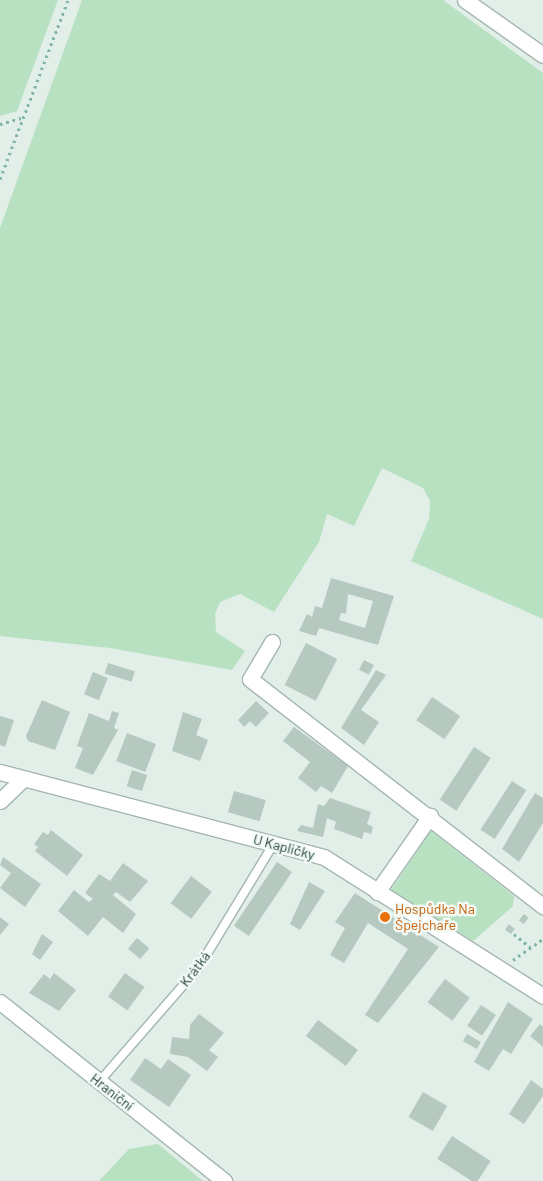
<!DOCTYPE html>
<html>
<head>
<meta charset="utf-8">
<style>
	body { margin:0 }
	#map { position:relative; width:543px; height:1181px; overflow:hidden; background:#e2eee8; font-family:Barlow,sans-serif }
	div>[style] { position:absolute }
	.green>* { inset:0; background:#b8e1c2 }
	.building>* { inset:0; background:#b6c9c1; transform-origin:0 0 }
	.path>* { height:3px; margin-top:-1.5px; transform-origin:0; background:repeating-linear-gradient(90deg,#7eb5a3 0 2.5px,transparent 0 6.5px) }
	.roads { filter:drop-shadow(1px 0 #a4b7af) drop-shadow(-1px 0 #a4b7af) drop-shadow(0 1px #a4b7af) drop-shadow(0 -1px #a4b7af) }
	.lane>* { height:8px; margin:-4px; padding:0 4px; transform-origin:4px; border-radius:4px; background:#fff }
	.street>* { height:15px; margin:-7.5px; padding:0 7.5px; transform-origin:7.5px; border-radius:7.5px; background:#fff }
	.secondary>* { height:15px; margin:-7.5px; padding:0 7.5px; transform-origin:7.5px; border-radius:7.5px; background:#fff }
	.dots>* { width:14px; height:14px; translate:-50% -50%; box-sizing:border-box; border:2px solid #f3faf6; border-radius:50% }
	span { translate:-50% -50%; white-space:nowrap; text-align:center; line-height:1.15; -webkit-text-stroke:5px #f3faf6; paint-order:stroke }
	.street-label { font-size:14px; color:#1f4137 }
	.food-label { font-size:14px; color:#c56008 }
	.left { translate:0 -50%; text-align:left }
</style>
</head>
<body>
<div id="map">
	<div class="green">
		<div style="clip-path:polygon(0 0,58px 0,17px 111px,0 116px)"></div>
		<div style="clip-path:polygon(82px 0,443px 0,543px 73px,543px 619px,411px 561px,429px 519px,430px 501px,423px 488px,382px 468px,354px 526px,327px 514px,319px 542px,274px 612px,240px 594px,220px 602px,215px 614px,216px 632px,245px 651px,232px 670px,110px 648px,0 636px,0 228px)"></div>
		<div style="clip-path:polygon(431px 831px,514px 896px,513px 906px,473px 941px,391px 890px)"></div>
		<div style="clip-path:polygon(158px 1144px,203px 1181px,99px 1181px,129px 1149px)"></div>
	</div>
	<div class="building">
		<div style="clip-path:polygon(evenodd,331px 578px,394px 596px,378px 645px,319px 628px,316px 636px,299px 631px,307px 614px,312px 617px,315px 606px,322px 608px,331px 578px,348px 594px,373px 601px,365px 628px,339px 620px,341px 613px,346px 614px,348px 594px)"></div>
		<div style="left:306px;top:643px;width:35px;height:47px;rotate:27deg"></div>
		<div style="left:364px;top:660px;width:11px;height:11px;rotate:27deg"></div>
		<div style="left:108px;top:663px;width:28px;height:11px;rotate:17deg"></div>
		<div style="clip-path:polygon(376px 670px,386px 675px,361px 710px,379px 722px,364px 745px,341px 728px)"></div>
		<div style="left:93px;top:672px;width:16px;height:24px;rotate:22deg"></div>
		<div style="left:432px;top:697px;width:34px;height:28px;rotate:34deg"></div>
		<div style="clip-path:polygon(42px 700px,70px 712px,55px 750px,28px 741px,26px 736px)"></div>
		<div style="clip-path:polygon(256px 701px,269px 713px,256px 727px,250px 721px,244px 727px,238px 720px)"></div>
		<div style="clip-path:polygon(112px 711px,119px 713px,114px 728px,118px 730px,93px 775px,75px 768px,83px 748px,77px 746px,89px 713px,109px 721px)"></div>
		<div style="clip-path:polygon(183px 712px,202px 719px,196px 735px,208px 740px,200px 761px,172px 751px)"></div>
		<div style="clip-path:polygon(0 716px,14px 720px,5px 747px,0 745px)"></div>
		<div style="clip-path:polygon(294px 727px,348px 766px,332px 793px,321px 786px,316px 792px,298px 778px,310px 762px,283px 741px)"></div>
		<div style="left:127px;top:733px;width:31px;height:30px;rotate:21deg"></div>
		<div style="left:474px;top:747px;width:20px;height:63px;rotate:33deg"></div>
		<div style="left:132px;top:770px;width:16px;height:17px;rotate:18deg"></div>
		<div style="left:512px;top:781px;width:17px;height:58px;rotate:33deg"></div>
		<div style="left:234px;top:791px;width:33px;height:22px;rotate:16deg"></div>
		<div style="clip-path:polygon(535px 793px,543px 798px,543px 823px,519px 862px,502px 849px)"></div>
		<div style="clip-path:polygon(330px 798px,371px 812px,367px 824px,373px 827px,371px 834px,364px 832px,362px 839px,334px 829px,336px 822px,327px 818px,323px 837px,297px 831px,301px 825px,313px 828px,318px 804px,324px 806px)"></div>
		<div style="clip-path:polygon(51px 830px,83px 855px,67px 876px,35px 851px,38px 847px,34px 844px,43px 832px,48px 835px)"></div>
		<div style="clip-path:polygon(3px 857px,41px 884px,25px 907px,0 888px,11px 873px,0 865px)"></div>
		<div style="left:277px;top:862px;width:18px;height:77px;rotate:34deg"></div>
		<div style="clip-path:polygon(123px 863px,148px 881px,130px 902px,116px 892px,113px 895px,136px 914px,123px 933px,103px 917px,88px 936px,58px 911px,74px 890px,89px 902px,93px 899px,85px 893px,99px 874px,110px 881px)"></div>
		<div style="left:191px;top:876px;width:26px;height:34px;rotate:37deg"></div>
		<div style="clip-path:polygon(309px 882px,325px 891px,300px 930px,290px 924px)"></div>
		<div style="clip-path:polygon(355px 893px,439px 947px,378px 1023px,365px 1015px,408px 949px,368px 923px,344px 963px,330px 955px,345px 928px,335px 922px)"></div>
		<div style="left:524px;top:914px;width:6px;height:8px;rotate:39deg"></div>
		<div style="clip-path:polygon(0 917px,9px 924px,0 935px)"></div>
		<div style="clip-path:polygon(509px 924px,515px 929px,511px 934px,505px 930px)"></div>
		<div style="clip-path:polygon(42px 934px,53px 942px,40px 960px,32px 954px)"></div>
		<div style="left:137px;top:938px;width:16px;height:14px;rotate:40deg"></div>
		<div style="clip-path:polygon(54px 973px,76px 990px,59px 1011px,29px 993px,44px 974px,50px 979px)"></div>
		<div style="left:125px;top:973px;width:24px;height:29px;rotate:36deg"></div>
		<div style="left:445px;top:979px;width:31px;height:29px;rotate:37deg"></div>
		<div style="clip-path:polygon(508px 1002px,533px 1019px,511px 1054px,503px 1049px,489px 1071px,474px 1062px)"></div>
		<div style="left:481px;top:1005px;width:18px;height:25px;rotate:34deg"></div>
		<div style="clip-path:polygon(199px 1014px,224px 1033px,209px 1050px,218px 1057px,207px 1071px,188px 1057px,170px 1054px,172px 1037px,189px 1039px,190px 1025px)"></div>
		<div style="left:318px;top:1020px;width:50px;height:20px;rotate:37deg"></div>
		<div style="clip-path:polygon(540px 1024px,543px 1027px,543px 1047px,530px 1036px)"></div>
		<div style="left:467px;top:1034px;width:16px;height:8px;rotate:30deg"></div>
		<div style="clip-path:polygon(145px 1058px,161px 1069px,168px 1059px,191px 1075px,169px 1107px,130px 1080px)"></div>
		<div style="clip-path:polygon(531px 1080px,543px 1089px,543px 1096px,524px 1124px,509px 1114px)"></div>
		<div style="left:423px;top:1092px;width:28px;height:29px;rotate:30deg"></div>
		<div style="left:452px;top:1136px;width:46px;height:27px;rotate:33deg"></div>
	</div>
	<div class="path">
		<div style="left:0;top:124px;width:22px;rotate:-16deg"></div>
		<div style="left:0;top:179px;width:191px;rotate:-69.2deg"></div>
		<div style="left:514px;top:934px;width:21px;rotate:39deg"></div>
		<div style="left:513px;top:960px;width:37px;rotate:-35deg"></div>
	</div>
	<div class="roads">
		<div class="lane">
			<div style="left:99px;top:1082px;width:152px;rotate:-49deg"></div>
			<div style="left:199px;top:967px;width:145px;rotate:-58.8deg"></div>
		</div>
		<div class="street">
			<div style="left:272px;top:642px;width:43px;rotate:120.7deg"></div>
			<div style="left:250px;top:679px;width:371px;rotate:37.8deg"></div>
			<div style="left:0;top:772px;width:335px;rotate:14.7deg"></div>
			<div style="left:324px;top:857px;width:259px;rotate:32.4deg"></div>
			<div style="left:0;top:801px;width:32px;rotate:-44deg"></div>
			<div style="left:377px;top:892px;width:93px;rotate:-55.1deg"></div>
			<div style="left:0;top:1002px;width:287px;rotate:38.6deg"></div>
		</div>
		<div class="secondary">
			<div style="left:465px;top:0;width:95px;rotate:35.2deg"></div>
		</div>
	</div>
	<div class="dots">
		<div style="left:385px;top:917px;background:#e8710a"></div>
	</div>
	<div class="street-label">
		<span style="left:284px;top:847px;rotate:15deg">U Kapličky</span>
		<span style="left:195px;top:969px;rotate:-53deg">Krátká</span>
		<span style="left:112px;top:1092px;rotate:38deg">Hraniční</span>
	</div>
	<div class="food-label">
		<span class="left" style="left:395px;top:917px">Hospůdka Na<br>Špejchaře</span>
	</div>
</div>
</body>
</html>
